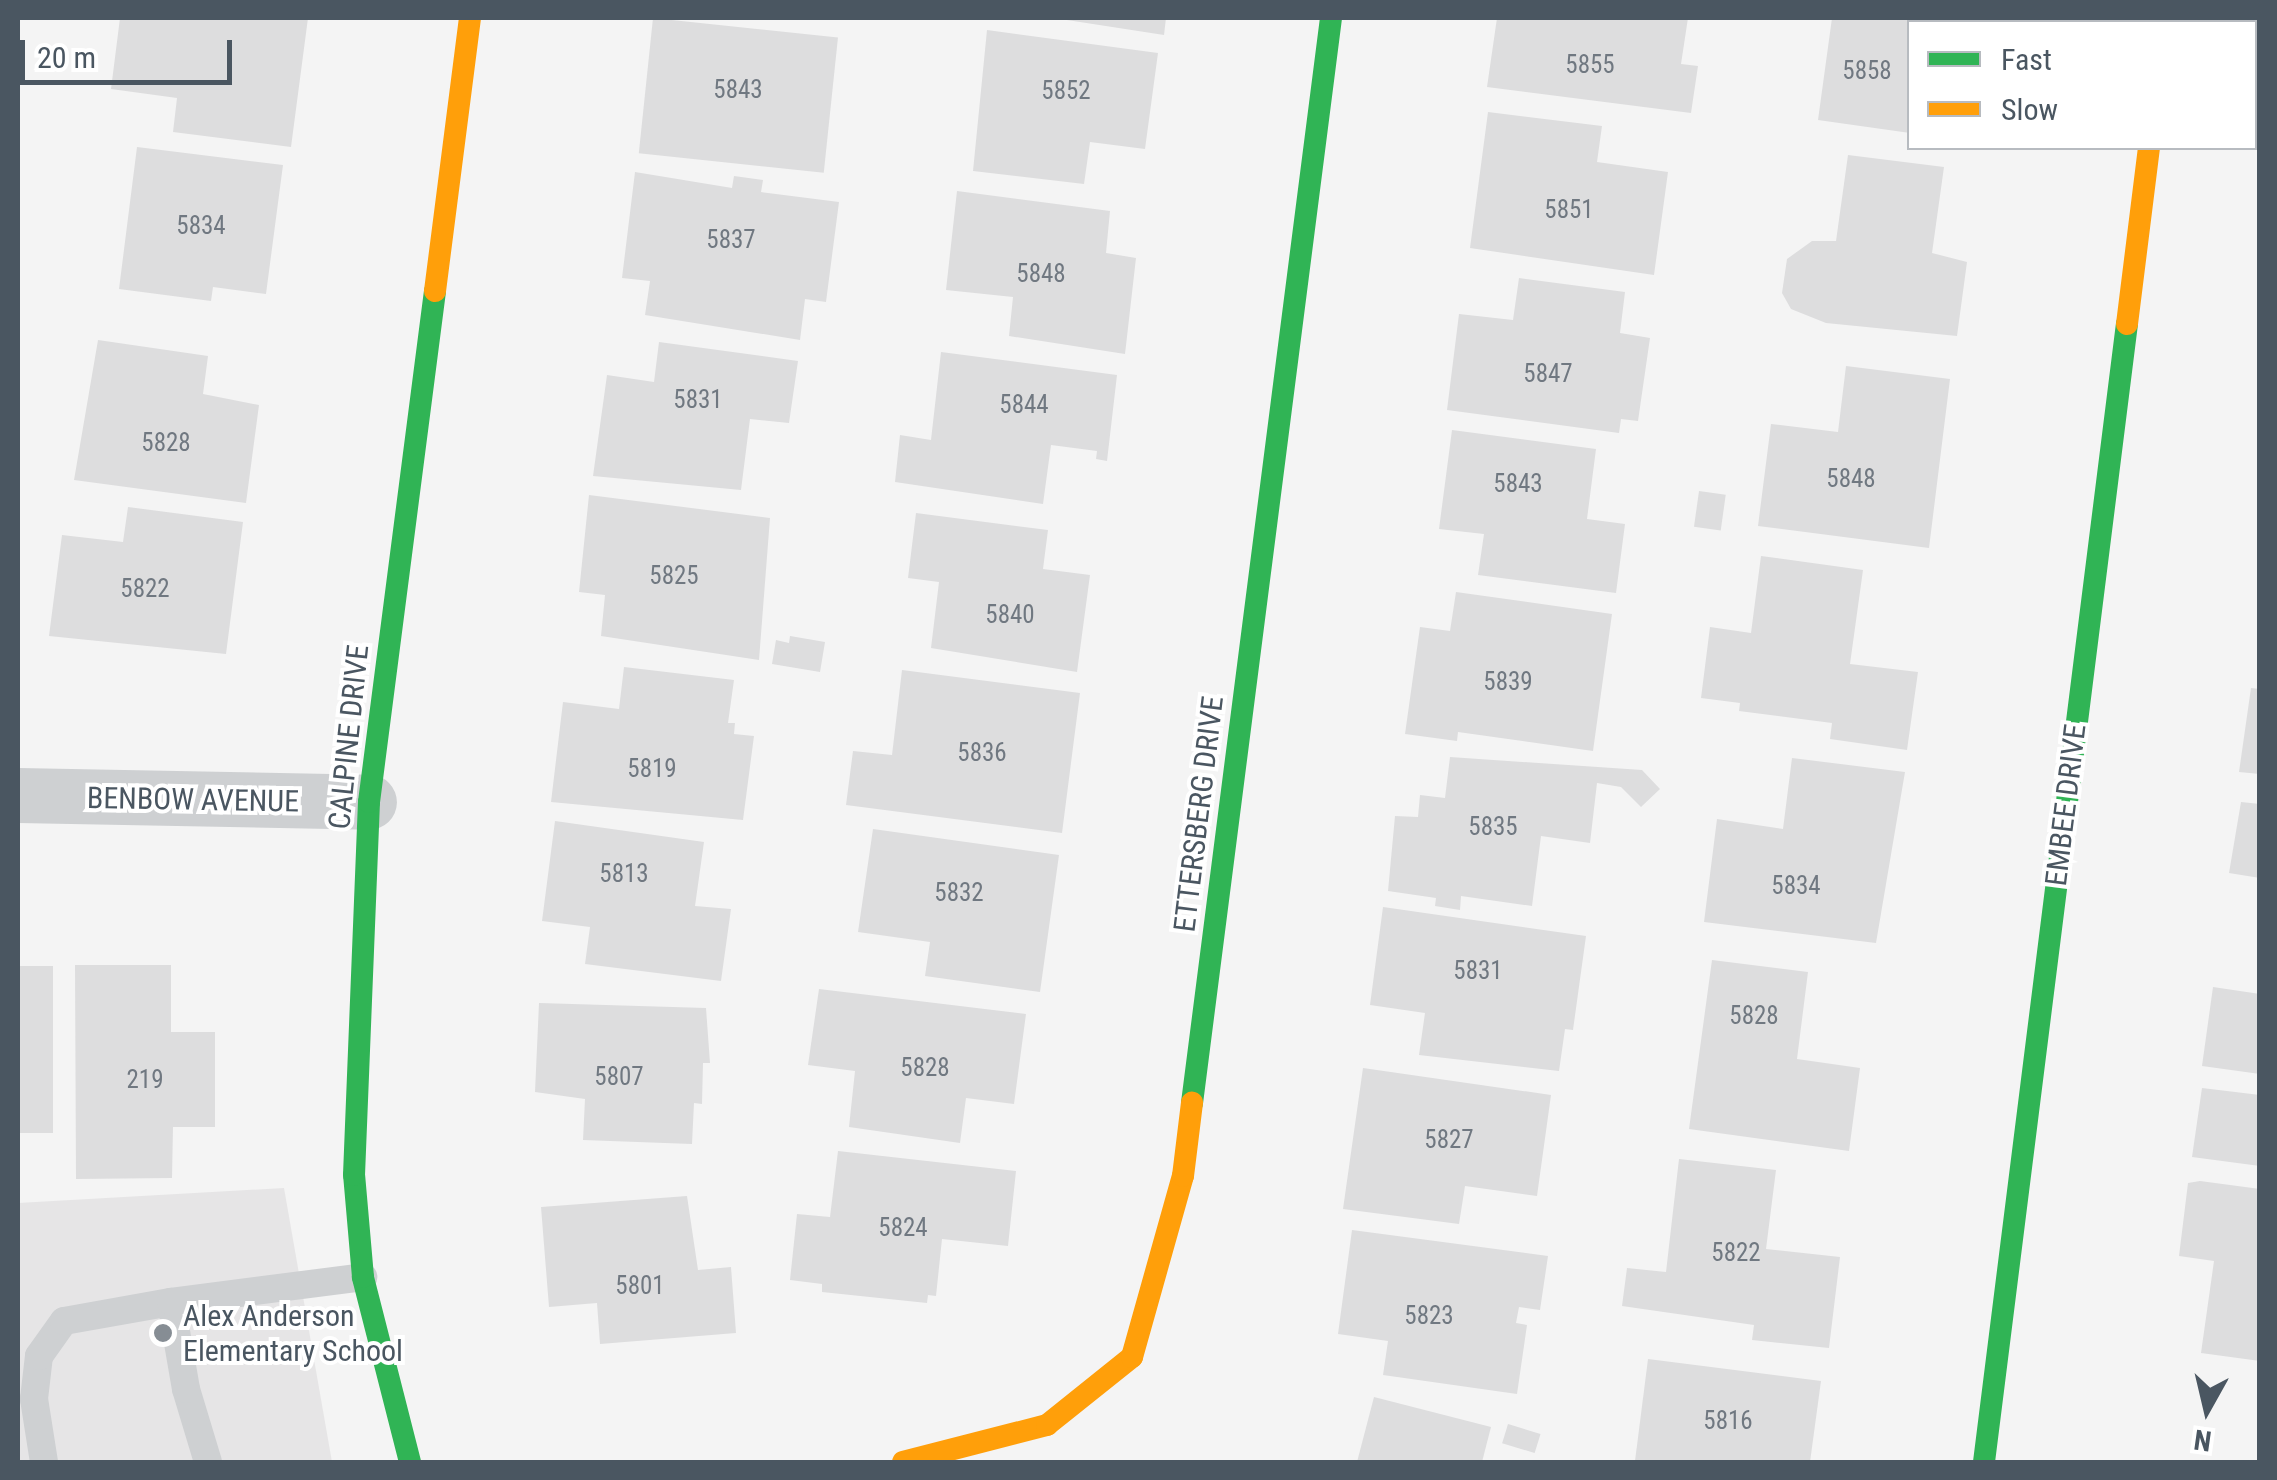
<!DOCTYPE html>
<html>
<head>
<meta charset="utf-8">
<style>
	body { margin:0 }
	#map { position:relative; width:2277px; height:1480px; overflow:hidden; background:#f4f4f4; font-family:"Roboto Condensed",sans-serif }
	div>[style] { position:absolute }
	.education>* { inset:0; background:#e6e5e6 }
	.building>* { inset:0; background:#ddddde; transform-origin:0 0 }
	.lane>* { height:28px; margin:-14px; padding:0 14px; transform-origin:14px; border-radius:14px; background:#ced0d2 }
	.street>* { height:55px; margin:-27.5px; padding:0 27.5px; transform-origin:27.5px; border-radius:27.5px; background:#ced0d2 }
	.fast>* { height:22px; margin:-11px; padding:0 11px; transform-origin:11px; border-radius:11px; background:#30b455 }
	.slow>* { height:22px; margin:-11px; padding:0 11px; transform-origin:11px; border-radius:11px; background:#ff9f0a }
	.dots>* { width:28px; height:28px; translate:-50% -50%; box-sizing:border-box; border:5px solid #fff; border-radius:50% }
	span { translate:-50% -50%; white-space:nowrap; text-align:center; line-height:1.15; -webkit-text-stroke:8px #fff; paint-order:stroke }
	.number-label { font-size:25px; color:#707881 }
	.number-label span { -webkit-text-stroke-width:0 }
	.street-label { font-size:30px; color:#4a5661 }
	.poi-label { font-size:30px; color:#4a5661 }
	.left { translate:0 -50%; text-align:left }
	.frame { position:absolute; inset:0; border:20px solid #4a5661; pointer-events:none }
	.legend { position:absolute; left:1907px; top:20px; width:350px; height:130px; box-sizing:border-box; background:#fff; border:2px solid #b7bbc0; margin:0; padding:12px 18px; list-style:none; font-size:30px; color:#4a5661 }
	.legend li { display:flex; align-items:center; gap:20px; height:50px }
	.legend b { width:50px; border:2px solid #b7bbc0 }
	.north { position:absolute; left:2157px; top:1360px; width:100px; height:100px; -webkit-text-stroke:8px #fff; paint-order:stroke; rotate:188deg; font-size:28px; font-weight:700; line-height:40px; text-align:center; color:#4a5661 }
	.north::after { content:''; display:block; margin:auto; width:35px; height:45px; background:#4a5661; clip-path:polygon(50% 0,100% 100%,50% 72%,0 100%) }
	.scale { position:absolute; left:20px; top:40px; width:212px; height:45px; box-sizing:border-box; border:5px solid #4a5661; border-top:0; padding-left:12px; font-size:30px; line-height:35px; white-space:nowrap; color:#4a5661; -webkit-text-stroke:8px #fff; paint-order:stroke }
</style>
</head>
<body>
<div id="map">
	<div class="education">
		<div style="clip-path:polygon(284px 1188px,332px 1462px,18px 1462px,18px 1203px)"></div>
	</div>
	<div class="building">
		<div style="clip-path:polygon(120px 18px,308px 18px,291px 147px,173px 132px,177px 98px,111px 89px)"></div>
		<div style="left:653px;top:18px;width:186px;height:136px;rotate:6deg"></div>
		<div style="clip-path:polygon(1054px 18px,1166px 18px,1164px 35px)"></div>
		<div style="clip-path:polygon(1497px 18px,1688px 18px,1681px 64px,1698px 66px,1691px 113px,1487px 87px)"></div>
		<div style="clip-path:polygon(1832px 18px,1999px 18px,1910px 22px,1910px 133px,1818px 120px)"></div>
		<div style="clip-path:polygon(987px 30px,1158px 53px,1145px 149px,1090px 142px,1084px 184px,973px 171px)"></div>
		<div style="clip-path:polygon(1488px 112px,1602px 126px,1597px 162px,1668px 172px,1654px 275px,1470px 248px)"></div>
		<div style="clip-path:polygon(137px 147px,283px 165px,266px 294px,213px 287px,211px 301px,119px 289px)"></div>
		<div style="clip-path:polygon(1848px 155px,1944px 167px,1932px 253px,1967px 262px,1957px 336px,1826px 323px,1791px 309px,1782px 293px,1787px 259px,1812px 241px,1836px 241px)"></div>
		<div style="clip-path:polygon(635px 172px,732px 188px,734px 176px,763px 180px,761px 192px,839px 202px,826px 302px,805px 299px,800px 340px,645px 315px,650px 281px,622px 278px)"></div>
		<div style="clip-path:polygon(957px 191px,1110px 211px,1106px 253px,1136px 258px,1125px 354px,1009px 336px,1013px 297px,946px 290px)"></div>
		<div style="clip-path:polygon(1519px 278px,1625px 292px,1620px 333px,1650px 338px,1638px 421px,1621px 419px,1619px 433px,1447px 410px,1459px 314px,1513px 320px)"></div>
		<div style="clip-path:polygon(98px 340px,208px 356px,203px 394px,259px 405px,246px 503px,74px 480px)"></div>
		<div style="clip-path:polygon(659px 342px,798px 361px,789px 423px,750px 419px,741px 490px,593px 476px,607px 375px,654px 382px)"></div>
		<div style="clip-path:polygon(941px 352px,1117px 375px,1107px 461px,1096px 459px,1097px 451px,1051px 445px,1043px 504px,895px 482px,900px 435px,931px 440px)"></div>
		<div style="clip-path:polygon(1846px 366px,1950px 379px,1929px 548px,1758px 526px,1771px 424px,1838px 432px)"></div>
		<div style="clip-path:polygon(1452px 430px,1596px 449px,1587px 519px,1625px 524px,1616px 593px,1478px 575px,1484px 534px,1439px 529px)"></div>
		<div style="left:1699px;top:491px;width:27px;height:36px;rotate:8deg"></div>
		<div style="clip-path:polygon(589px 495px,770px 518px,759px 660px,601px 636px,605px 595px,579px 592px)"></div>
		<div style="clip-path:polygon(128px 507px,243px 522px,226px 654px,49px 636px,62px 535px,123px 542px)"></div>
		<div style="clip-path:polygon(916px 513px,1048px 530px,1043px 569px,1090px 575px,1077px 672px,931px 648px,939px 582px,908px 578px)"></div>
		<div style="clip-path:polygon(1761px 556px,1863px 570px,1850px 664px,1918px 672px,1907px 750px,1830px 739px,1832px 723px,1739px 711px,1740px 703px,1701px 698px,1710px 627px,1751px 633px)"></div>
		<div style="clip-path:polygon(1456px 592px,1612px 614px,1593px 751px,1458px 732px,1457px 741px,1405px 734px,1420px 627px,1450px 631px)"></div>
		<div style="clip-path:polygon(790px 636px,825px 642px,820px 672px,772px 664px,776px 640px,789px 643px)"></div>
		<div style="clip-path:polygon(624px 667px,734px 680px,728px 723px,735px 723px,734px 734px,754px 736px,743px 820px,551px 802px,563px 702px,619px 709px)"></div>
		<div style="clip-path:polygon(902px 670px,1080px 693px,1062px 833px,846px 805px,853px 751px,892px 755px)"></div>
		<div style="clip-path:polygon(2251px 688px,2260px 689px,2260px 774px,2239px 772px)"></div>
		<div style="clip-path:polygon(1450px 757px,1642px 770px,1660px 789px,1641px 807px,1621px 787px,1597px 783px,1590px 843px,1541px 836px,1532px 906px,1461px 896px,1460px 910px,1435px 906px,1436px 898px,1388px 891px,1395px 816px,1418px 817px,1420px 795px,1445px 798px)"></div>
		<div style="clip-path:polygon(1792px 758px,1905px 772px,1876px 943px,1704px 922px,1717px 819px,1783px 829px)"></div>
		<div style="clip-path:polygon(2241px 802px,2260px 804px,2260px 878px,2229px 873px)"></div>
		<div style="clip-path:polygon(555px 821px,704px 842px,695px 906px,731px 909px,721px 981px,585px 964px,590px 927px,542px 921px)"></div>
		<div style="clip-path:polygon(873px 829px,1059px 855px,1040px 992px,925px 976px,930px 942px,858px 932px)"></div>
		<div style="clip-path:polygon(1383px 907px,1586px 936px,1573px 1030px,1565px 1029px,1559px 1071px,1419px 1055px,1425px 1013px,1370px 1005px)"></div>
		<div style="clip-path:polygon(1712px 960px,1808px 972px,1797px 1059px,1860px 1068px,1849px 1151px,1689px 1129px)"></div>
		<div style="clip-path:polygon(75px 965px,171px 965px,171px 1032px,215px 1032px,215px 1127px,173px 1127px,172px 1178px,76px 1179px)"></div>
		<div style="left:18px;top:966px;width:35px;height:167px"></div>
		<div style="clip-path:polygon(2213px 987px,2260px 994px,2260px 1074px,2202px 1066px)"></div>
		<div style="clip-path:polygon(819px 989px,1026px 1014px,1014px 1104px,966px 1098px,960px 1143px,849px 1127px,855px 1071px,808px 1065px)"></div>
		<div style="clip-path:polygon(539px 1003px,706px 1008px,710px 1063px,703px 1063px,702px 1104px,694px 1103px,692px 1144px,583px 1140px,585px 1099px,535px 1092px)"></div>
		<div style="clip-path:polygon(1363px 1068px,1551px 1095px,1537px 1196px,1465px 1186px,1459px 1224px,1343px 1209px)"></div>
		<div style="clip-path:polygon(2202px 1088px,2260px 1095px,2260px 1166px,2192px 1157px)"></div>
		<div style="clip-path:polygon(838px 1151px,1016px 1171px,1008px 1246px,942px 1239px,936px 1296px,928px 1295px,927px 1303px,822px 1292px,822px 1284px,790px 1280px,797px 1214px,830px 1217px)"></div>
		<div style="clip-path:polygon(1679px 1159px,1776px 1170px,1766px 1249px,1840px 1257px,1829px 1348px,1752px 1340px,1754px 1325px,1622px 1306px,1627px 1268px,1666px 1272px)"></div>
		<div style="clip-path:polygon(2200px 1181px,2260px 1189px,2260px 1361px,2201px 1353px,2214px 1261px,2179px 1256px,2188px 1183px)"></div>
		<div style="clip-path:polygon(687px 1196px,698px 1270px,731px 1267px,736px 1333px,600px 1344px,597px 1303px,549px 1307px,541px 1207px)"></div>
		<div style="clip-path:polygon(1352px 1230px,1548px 1256px,1540px 1310px,1519px 1307px,1516px 1323px,1527px 1325px,1517px 1394px,1383px 1375px,1388px 1341px,1338px 1334px)"></div>
		<div style="clip-path:polygon(1648px 1359px,1821px 1381px,1810px 1462px,1635px 1461px)"></div>
		<div style="clip-path:polygon(1374px 1397px,1491px 1427px,1482px 1462px,1357px 1462px)"></div>
		<div style="left:1508px;top:1424px;width:34px;height:20px;rotate:17deg"></div>
	</div>
	<div class="lane">
		<div style="left:44px;top:1462px;width:64px;rotate:-99deg"></div>
		<div style="left:34px;top:1399px;width:43px;rotate:-83.4deg"></div>
		<div style="left:39px;top:1356px;width:43px;rotate:-54.5deg"></div>
		<div style="left:64px;top:1321px;width:109px;rotate:-10.1deg"></div>
		<div style="left:208px;top:1462px;width:76px;rotate:-106.8deg"></div>
		<div style="left:186px;top:1389px;width:88px;rotate:-99.8deg"></div>
		<div style="left:171px;top:1302px;width:194px;rotate:-7.4deg"></div>
	</div>
	<div class="street">
		<div style="left:2164px;top:22px;width:4px;rotate:-76deg"></div>
		<div style="left:18px;top:795px;width:351px;rotate:1.1deg"></div>
	</div>
	<div class="fast">
		<div style="left:1192px;top:1103px;width:1094px;rotate:-82.7deg"></div>
		<div style="left:410px;top:1462px;width:191px;rotate:-104.3deg"></div>
		<div style="left:363px;top:1277px;width:102px;rotate:-95deg"></div>
		<div style="left:354px;top:1175px;width:373px;rotate:-87.7deg"></div>
		<div style="left:369px;top:802px;width:515px;rotate:-82.64deg"></div>
		<div style="left:1984px;top:1462px;width:1147px;rotate:-82.84deg"></div>
	</div>
	<div class="slow">
		<div style="left:435px;top:291px;width:275px;rotate:-82.7deg"></div>
		<div style="left:2127px;top:324px;width:177px;rotate:-82.9deg"></div>
		<div style="left:903px;top:1462px;width:149px;rotate:-14.4deg"></div>
		<div style="left:1047px;top:1425px;width:109px;rotate:-38.7deg"></div>
		<div style="left:1132px;top:1357px;width:188px;rotate:-74.3deg"></div>
		<div style="left:1183px;top:1176px;width:74px;rotate:-83deg"></div>
	</div>
	<div class="dots">
		<div style="left:163px;top:1333px;background:#868d94"></div>
	</div>
	<div class="number-label">
		<span style="left:1590px;top:65px">5855</span>
		<span style="left:1867px;top:71px">5858</span>
		<span style="left:738px;top:90px">5843</span>
		<span style="left:1066px;top:91px">5852</span>
		<span style="left:1569px;top:210px">5851</span>
		<span style="left:201px;top:226px">5834</span>
		<span style="left:731px;top:240px">5837</span>
		<span style="left:1041px;top:274px">5848</span>
		<span style="left:1548px;top:374px">5847</span>
		<span style="left:698px;top:400px">5831</span>
		<span style="left:1024px;top:405px">5844</span>
		<span style="left:166px;top:443px">5828</span>
		<span style="left:1851px;top:479px">5848</span>
		<span style="left:1518px;top:484px">5843</span>
		<span style="left:674px;top:576px">5825</span>
		<span style="left:145px;top:589px">5822</span>
		<span style="left:1010px;top:615px">5840</span>
		<span style="left:1508px;top:682px">5839</span>
		<span style="left:982px;top:753px">5836</span>
		<span style="left:652px;top:769px">5819</span>
		<span style="left:1493px;top:827px">5835</span>
		<span style="left:624px;top:874px">5813</span>
		<span style="left:1796px;top:886px">5834</span>
		<span style="left:959px;top:893px">5832</span>
		<span style="left:1478px;top:971px">5831</span>
		<span style="left:1754px;top:1016px">5828</span>
		<span style="left:925px;top:1068px">5828</span>
		<span style="left:619px;top:1077px">5807</span>
		<span style="left:145px;top:1080px">219</span>
		<span style="left:1449px;top:1140px">5827</span>
		<span style="left:903px;top:1228px">5824</span>
		<span style="left:1736px;top:1253px">5822</span>
		<span style="left:640px;top:1286px">5801</span>
		<span style="left:1429px;top:1316px">5823</span>
		<span style="left:1728px;top:1421px">5816</span>
	</div>
	<div class="street-label">
		<span style="left:349px;top:737px;rotate:-84deg">CALPINE DRIVE</span>
		<span style="left:193px;top:800px;rotate:1deg">BENBOW AVENUE</span>
		<span style="left:2066px;top:805px;rotate:-83deg">EMBEE DRIVE</span>
		<span style="left:1199px;top:814px;rotate:-83deg">ETTERSBERG DRIVE</span>
	</div>
	<div class="poi-label">
		<span class="left" style="left:183px;top:1333px">Alex Anderson<br>Elementary School</span>
	</div>
	<div class="frame"></div>
	<ul class="legend">
	<li><b style="height:12px;background:#30b455"></b>Fast</li>
	<li><b style="height:12px;background:#ff9f0a"></b>Slow</li>
	</ul>
	<div class="north">N</div>
	<div class="scale">20 m</div>
</div>
</body>
</html>
